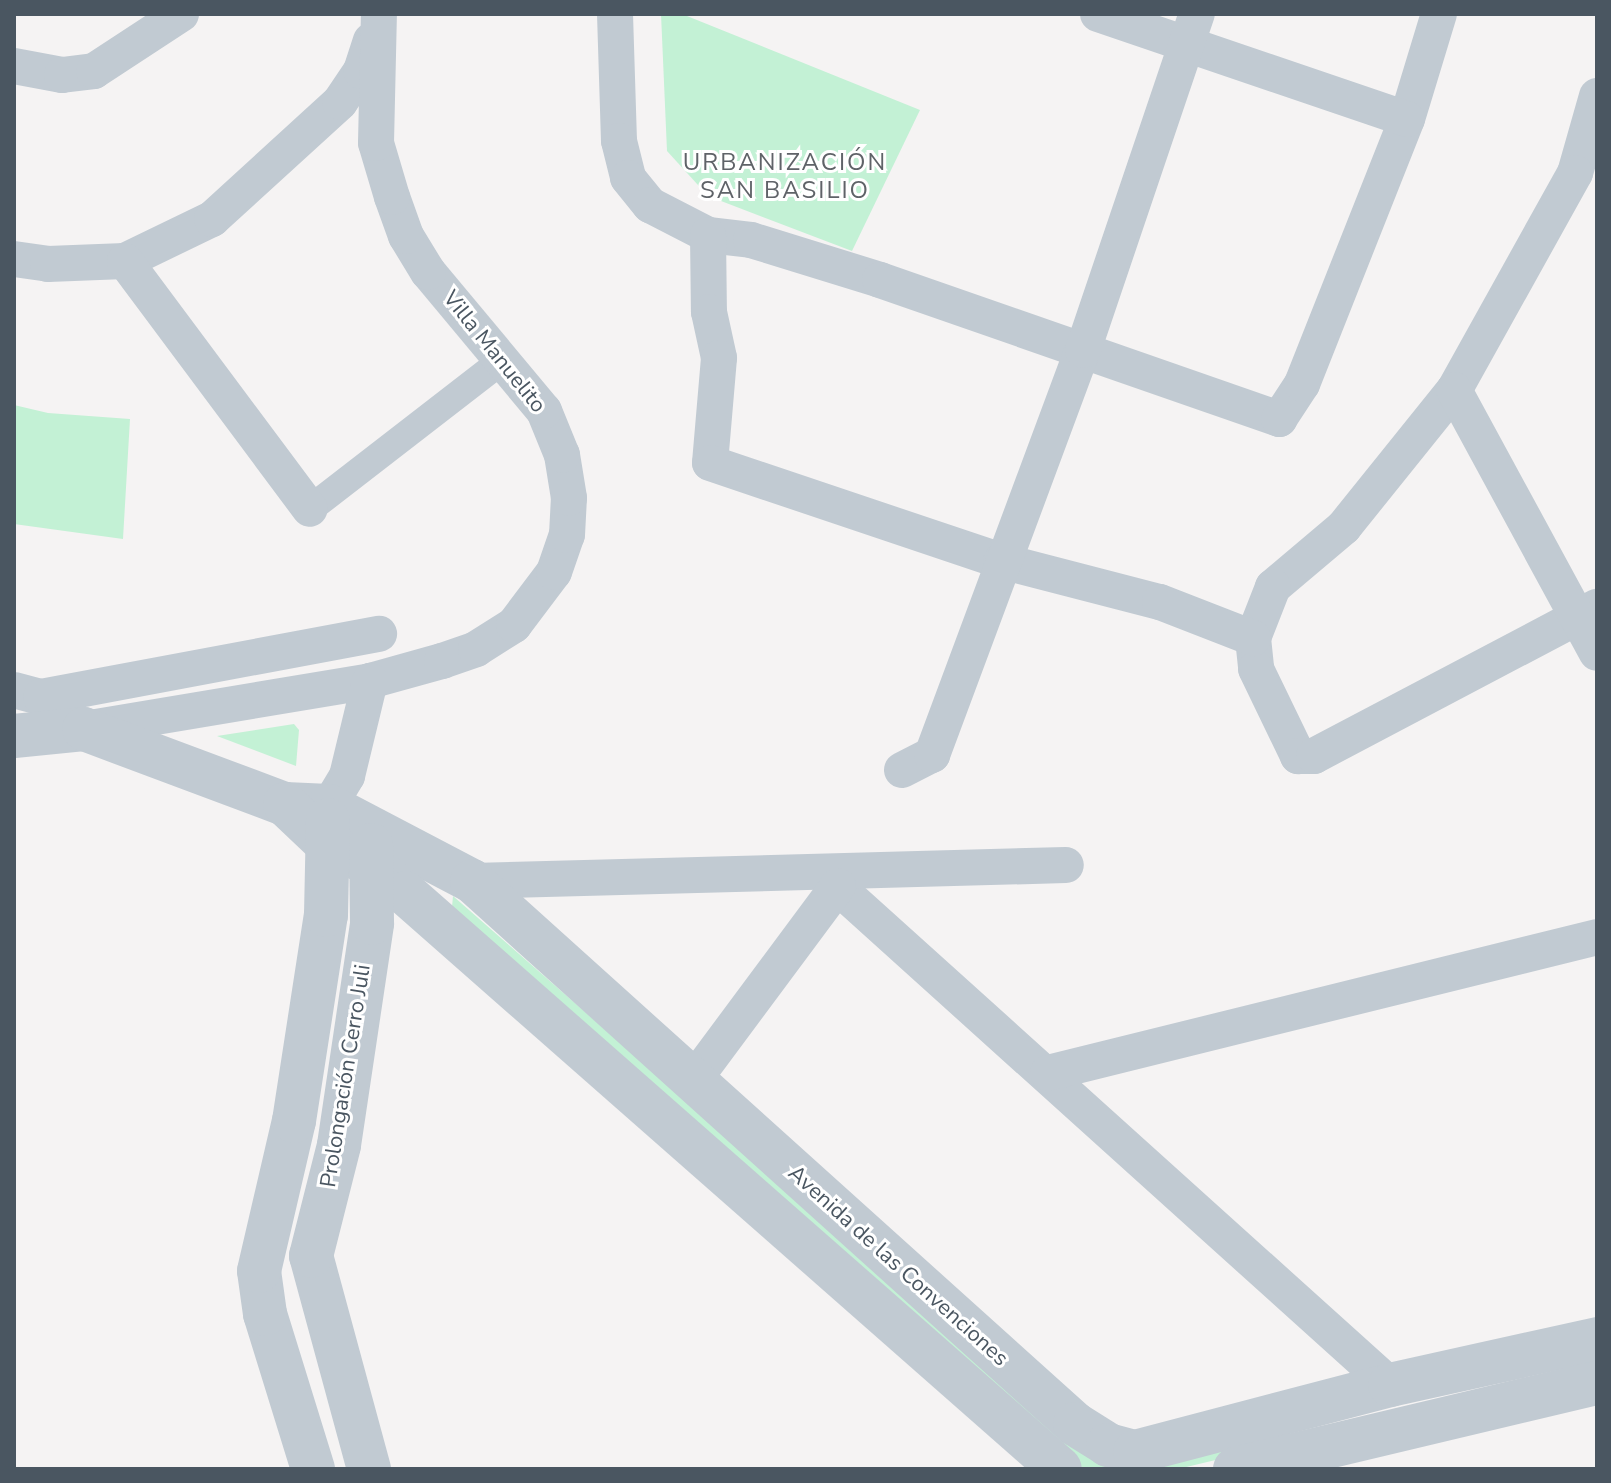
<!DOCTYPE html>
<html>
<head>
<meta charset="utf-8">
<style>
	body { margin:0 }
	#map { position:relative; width:1611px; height:1483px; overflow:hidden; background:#f5f3f3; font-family:"Nunito Sans",sans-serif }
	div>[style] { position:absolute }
	.green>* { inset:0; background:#c3f1d5 }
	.pedestrian>* { height:28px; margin:-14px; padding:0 14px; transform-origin:14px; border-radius:14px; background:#c1cad2 }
	.minor>* { height:36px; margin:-18px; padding:0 18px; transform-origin:18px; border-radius:18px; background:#c1cad2 }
	.tertiary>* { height:44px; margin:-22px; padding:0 22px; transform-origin:22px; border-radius:22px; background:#c1cad2 }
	span { translate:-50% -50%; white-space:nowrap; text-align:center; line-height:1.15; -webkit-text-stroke:6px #fff; paint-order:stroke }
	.street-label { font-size:22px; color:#4a5661 }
	.neighbourhood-label { font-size:24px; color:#5f6368; letter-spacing:2px }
	.frame { position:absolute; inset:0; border:16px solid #4a5661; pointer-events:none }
</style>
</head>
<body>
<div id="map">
	<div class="green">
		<div style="clip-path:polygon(661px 14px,682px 14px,920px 110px,852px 251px,708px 196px,667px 151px)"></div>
		<div style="clip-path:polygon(14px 405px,48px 413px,130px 419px,123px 539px,14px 524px)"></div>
		<div style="clip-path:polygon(294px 724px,299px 730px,296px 766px,217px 736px)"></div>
		<div style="clip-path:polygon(453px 896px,1092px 1457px,1274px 1430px,1278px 1445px,1178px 1469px,1084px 1469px,452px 907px)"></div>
	</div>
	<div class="pedestrian">
		<div style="left:310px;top:509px;width:245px;rotate:-37.7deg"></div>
	</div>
	<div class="minor">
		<div style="left:615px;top:14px;width:127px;rotate:88.2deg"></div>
		<div style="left:619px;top:141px;width:38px;rotate:76deg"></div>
		<div style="left:628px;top:178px;width:35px;rotate:51deg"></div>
		<div style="left:650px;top:205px;width:65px;rotate:27.3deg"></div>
		<div style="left:708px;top:235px;width:43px;rotate:6.6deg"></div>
		<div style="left:751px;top:240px;width:135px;rotate:17.2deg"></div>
		<div style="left:880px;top:280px;width:423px;rotate:19.2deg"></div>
		<div style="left:1279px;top:419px;width:42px;rotate:-56.7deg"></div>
		<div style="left:1302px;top:384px;width:285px;rotate:-68.4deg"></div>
		<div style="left:1407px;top:119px;width:110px;rotate:-73.1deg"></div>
		<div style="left:1098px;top:14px;width:326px;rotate:18.8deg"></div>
		<div style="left:14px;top:66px;width:49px;rotate:10.6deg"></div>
		<div style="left:62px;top:75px;width:32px;rotate:-7deg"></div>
		<div style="left:94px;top:71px;width:104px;rotate:-33.2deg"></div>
		<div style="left:1597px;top:96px;width:80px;rotate:105.9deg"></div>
		<div style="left:1575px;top:173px;width:248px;rotate:119.1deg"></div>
		<div style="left:1454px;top:390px;width:176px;rotate:128.8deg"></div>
		<div style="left:1344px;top:527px;width:93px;rotate:139.8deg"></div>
		<div style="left:1273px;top:587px;width:55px;rotate:111.4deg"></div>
		<div style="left:1253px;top:638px;width:31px;rotate:84deg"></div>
		<div style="left:1256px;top:669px;width:97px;rotate:64.2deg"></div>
		<div style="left:1298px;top:756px;width:16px"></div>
		<div style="left:1314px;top:756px;width:320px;rotate:-27.8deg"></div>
		<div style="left:708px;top:235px;width:77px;rotate:89.3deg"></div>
		<div style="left:709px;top:312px;width:47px;rotate:77.7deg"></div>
		<div style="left:719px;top:358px;width:105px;rotate:94.9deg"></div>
		<div style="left:710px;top:463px;width:307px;rotate:18.6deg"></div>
		<div style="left:1001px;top:561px;width:164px;rotate:14.5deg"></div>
		<div style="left:1160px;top:602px;width:100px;rotate:21.2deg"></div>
		<div style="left:14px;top:259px;width:34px;rotate:8deg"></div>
		<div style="left:48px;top:264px;width:77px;rotate:-2.2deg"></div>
		<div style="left:125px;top:261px;width:97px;rotate:-25.8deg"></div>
		<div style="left:212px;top:219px;width:173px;rotate:-42.4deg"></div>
		<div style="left:340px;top:102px;width:37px;rotate:-56deg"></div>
		<div style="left:361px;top:71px;width:32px;rotate:-72deg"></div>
		<div style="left:125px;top:261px;width:309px;rotate:53.3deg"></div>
		<div style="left:1454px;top:390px;width:299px;rotate:61.5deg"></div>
		<div style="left:14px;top:690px;width:28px;rotate:15deg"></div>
		<div style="left:41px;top:697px;width:344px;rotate:-10.6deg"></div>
		<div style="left:84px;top:729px;width:290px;rotate:-9.5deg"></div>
		<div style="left:370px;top:681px;width:75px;rotate:-15.5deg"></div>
		<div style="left:442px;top:661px;width:36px;rotate:-19deg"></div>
		<div style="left:476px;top:649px;width:45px;rotate:-32.3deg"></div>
		<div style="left:514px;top:625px;width:66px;rotate:-53deg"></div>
		<div style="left:554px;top:572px;width:39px;rotate:-71deg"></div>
		<div style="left:567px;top:535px;width:37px;rotate:-87deg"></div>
		<div style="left:569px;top:498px;width:44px;rotate:-99.2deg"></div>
		<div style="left:562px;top:455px;width:48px;rotate:-112.2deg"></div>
		<div style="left:544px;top:411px;width:181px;rotate:-129.8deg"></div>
		<div style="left:428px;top:272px;width:42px;rotate:-121.4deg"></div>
		<div style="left:406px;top:236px;width:41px;rotate:-109.7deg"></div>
		<div style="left:392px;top:197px;width:56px;rotate:-106.5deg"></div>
		<div style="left:376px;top:143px;width:129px;rotate:-88.7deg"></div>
		<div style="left:902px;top:770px;width:34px;rotate:-27deg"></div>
		<div style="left:932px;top:755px;width:432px;rotate:-69.6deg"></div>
		<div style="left:1083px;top:350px;width:355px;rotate:-71.3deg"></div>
		<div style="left:329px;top:806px;width:35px;rotate:-59deg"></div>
		<div style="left:347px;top:776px;width:98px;rotate:-76.4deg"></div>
		<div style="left:822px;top:873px;width:765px;rotate:42.03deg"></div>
		<div style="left:472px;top:881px;width:594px;rotate:-1.54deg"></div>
		<div style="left:1048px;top:1073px;width:566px;rotate:-13.91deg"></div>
		<div style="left:693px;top:1081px;width:243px;rotate:-53.4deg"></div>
	</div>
	<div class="tertiary">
		<div style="left:14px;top:736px;width:70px;rotate:-5.7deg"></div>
		<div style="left:84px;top:729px;width:215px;rotate:20.5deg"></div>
		<div style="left:285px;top:804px;width:44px;rotate:2.6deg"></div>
		<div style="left:329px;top:806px;width:161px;rotate:27.7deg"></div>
		<div style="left:472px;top:881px;width:811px;rotate:42deg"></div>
		<div style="left:1075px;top:1424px;width:39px;rotate:32deg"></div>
		<div style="left:1108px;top:1445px;width:28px;rotate:15deg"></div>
		<div style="left:1135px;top:1452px;width:264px;rotate:-14.7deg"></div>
		<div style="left:1390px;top:1385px;width:212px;rotate:-12.5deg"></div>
		<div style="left:285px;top:804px;width:59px;rotate:43.6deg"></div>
		<div style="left:328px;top:845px;width:48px;rotate:24.4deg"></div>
		<div style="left:372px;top:865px;width:43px;rotate:40.3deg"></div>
		<div style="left:405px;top:893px;width:872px;rotate:41.33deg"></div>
		<div style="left:313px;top:1469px;width:162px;rotate:-107.2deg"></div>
		<div style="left:265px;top:1314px;width:43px;rotate:-97.9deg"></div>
		<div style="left:259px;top:1271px;width:154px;rotate:-76.9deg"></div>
		<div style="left:294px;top:1121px;width:208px;rotate:-81.2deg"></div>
		<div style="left:326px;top:915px;width:95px;rotate:-88.8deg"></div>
		<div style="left:369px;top:1469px;width:221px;rotate:-105.2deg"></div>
		<div style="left:311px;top:1256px;width:114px;rotate:-75.8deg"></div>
		<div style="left:339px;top:1145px;width:224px;rotate:-81.5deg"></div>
		<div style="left:372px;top:923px;width:78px;rotate:-90.7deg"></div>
		<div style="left:1235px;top:1469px;width:372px;rotate:-13.4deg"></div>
	</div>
	<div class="street-label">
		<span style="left:494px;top:352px;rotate:51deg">Villa Manuelito</span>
		<span style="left:346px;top:1076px;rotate:-81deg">Prolongación Cerro Juli</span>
		<span style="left:898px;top:1266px;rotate:42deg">Avenida de las Convenciones</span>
	</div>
	<div class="neighbourhood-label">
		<span style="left:785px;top:177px">URBANIZACIÓN<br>SAN BASILIO</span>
	</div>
	<div class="frame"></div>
</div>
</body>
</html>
